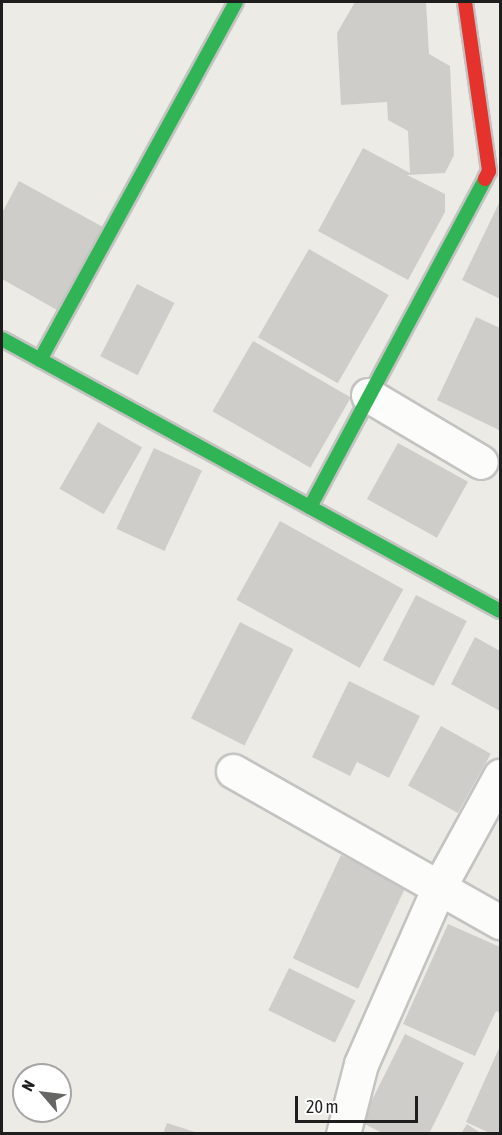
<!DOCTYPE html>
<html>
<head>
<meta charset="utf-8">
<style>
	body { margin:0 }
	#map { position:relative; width:502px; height:1135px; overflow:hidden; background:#ecebe6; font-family:"Asap Condensed",sans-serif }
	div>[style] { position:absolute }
	.building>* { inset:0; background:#cfcdc9; transform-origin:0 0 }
	.roads { filter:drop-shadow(2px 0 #c3c3c1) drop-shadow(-2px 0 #c3c3c1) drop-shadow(0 2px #c3c3c1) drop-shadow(0 -2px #c3c3c1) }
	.street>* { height:33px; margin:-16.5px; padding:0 16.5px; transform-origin:16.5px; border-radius:16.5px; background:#fcfcfb }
	.fast>* { height:14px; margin:-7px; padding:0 7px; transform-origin:7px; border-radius:7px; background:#30b455 }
	.jam>* { height:14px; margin:-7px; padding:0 7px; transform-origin:7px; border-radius:7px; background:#e5322d }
	span { translate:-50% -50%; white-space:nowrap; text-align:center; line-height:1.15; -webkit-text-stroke:5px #fff; paint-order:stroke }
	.frame { position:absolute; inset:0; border:3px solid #1e1e1e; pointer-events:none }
	.north { position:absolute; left:12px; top:1063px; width:60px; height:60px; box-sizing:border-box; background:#fff; border:2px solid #a5a5a5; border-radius:50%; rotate:298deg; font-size:16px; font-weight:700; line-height:24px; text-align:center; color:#1e1e1e }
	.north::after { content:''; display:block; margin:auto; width:21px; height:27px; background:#666664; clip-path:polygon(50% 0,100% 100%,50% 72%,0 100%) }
	.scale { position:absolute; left:295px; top:1096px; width:123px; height:27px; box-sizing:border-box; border:3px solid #1e1e1e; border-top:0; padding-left:8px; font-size:18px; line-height:21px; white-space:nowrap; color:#1e1e1e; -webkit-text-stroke:4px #fff; paint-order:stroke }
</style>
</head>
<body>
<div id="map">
	<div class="building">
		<div style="clip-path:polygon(355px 2px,426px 2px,429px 54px,450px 66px,454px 155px,445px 173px,407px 175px,445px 194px,445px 212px,408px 280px,318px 231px,363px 148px,410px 173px,408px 131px,388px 120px,387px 102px,341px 105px,337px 33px)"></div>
		<div style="clip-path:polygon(19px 181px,103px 227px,57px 310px,2px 279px,2px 213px)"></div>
		<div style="clip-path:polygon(500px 201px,500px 299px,462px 280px)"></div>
		<div style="left:309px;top:249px;width:92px;height:102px;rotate:30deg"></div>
		<div style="left:137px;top:284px;width:42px;height:81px;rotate:27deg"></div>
		<div style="clip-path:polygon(476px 317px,500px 328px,499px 430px,437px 400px)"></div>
		<div style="left:253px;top:341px;width:113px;height:81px;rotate:30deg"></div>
		<div style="left:98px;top:422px;width:51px;height:77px;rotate:30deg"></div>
		<div style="left:398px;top:443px;width:80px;height:64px;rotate:29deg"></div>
		<div style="left:154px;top:448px;width:53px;height:89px;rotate:25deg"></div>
		<div style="left:280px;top:521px;width:141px;height:90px;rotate:29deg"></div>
		<div style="left:416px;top:595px;width:57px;height:73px;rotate:27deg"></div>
		<div style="left:240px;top:622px;width:60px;height:108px;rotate:27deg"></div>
		<div style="clip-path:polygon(475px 637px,500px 651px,500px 711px,451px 684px)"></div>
		<div style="clip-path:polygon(349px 681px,420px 716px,389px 778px,357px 762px,350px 776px,312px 757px)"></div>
		<div style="left:441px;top:726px;width:57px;height:68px;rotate:29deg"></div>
		<div style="left:341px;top:855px;width:72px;height:114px;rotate:25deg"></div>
		<div style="clip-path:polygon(448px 924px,500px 947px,500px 1013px,496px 1011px,475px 1056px,403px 1024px)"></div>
		<div style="left:289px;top:968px;width:74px;height:47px;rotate:26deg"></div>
		<div style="clip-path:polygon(405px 1034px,464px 1063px,429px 1134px,384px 1134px,361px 1122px)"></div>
		<div style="clip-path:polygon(500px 1046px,500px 1134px,492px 1134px,466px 1122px)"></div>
		<div style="clip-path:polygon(167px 1123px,198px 1133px,198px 1134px,163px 1134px)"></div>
		<div style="clip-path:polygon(467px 1124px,482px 1134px,461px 1134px)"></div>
	</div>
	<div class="roads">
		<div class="street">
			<div style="left:368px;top:395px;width:131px;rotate:30.7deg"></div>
			<div style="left:233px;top:771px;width:307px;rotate:29.5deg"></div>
			<div style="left:343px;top:1134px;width:72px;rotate:-75.6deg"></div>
			<div style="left:361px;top:1064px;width:193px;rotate:-66.2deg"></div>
			<div style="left:439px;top:887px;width:127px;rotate:-61.2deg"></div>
		</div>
		<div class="fast">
			<div style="left:2px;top:339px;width:567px;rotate:28.64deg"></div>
			<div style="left:40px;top:360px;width:408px;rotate:-61.3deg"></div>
			<div style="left:310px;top:507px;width:372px;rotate:-61.9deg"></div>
		</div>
		<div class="jam">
			<div style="left:465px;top:2px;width:171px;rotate:81.9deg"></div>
			<div style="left:489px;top:171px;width:9px;rotate:117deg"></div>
		</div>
	</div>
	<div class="frame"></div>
	<div class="north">N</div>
	<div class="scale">20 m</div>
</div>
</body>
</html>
